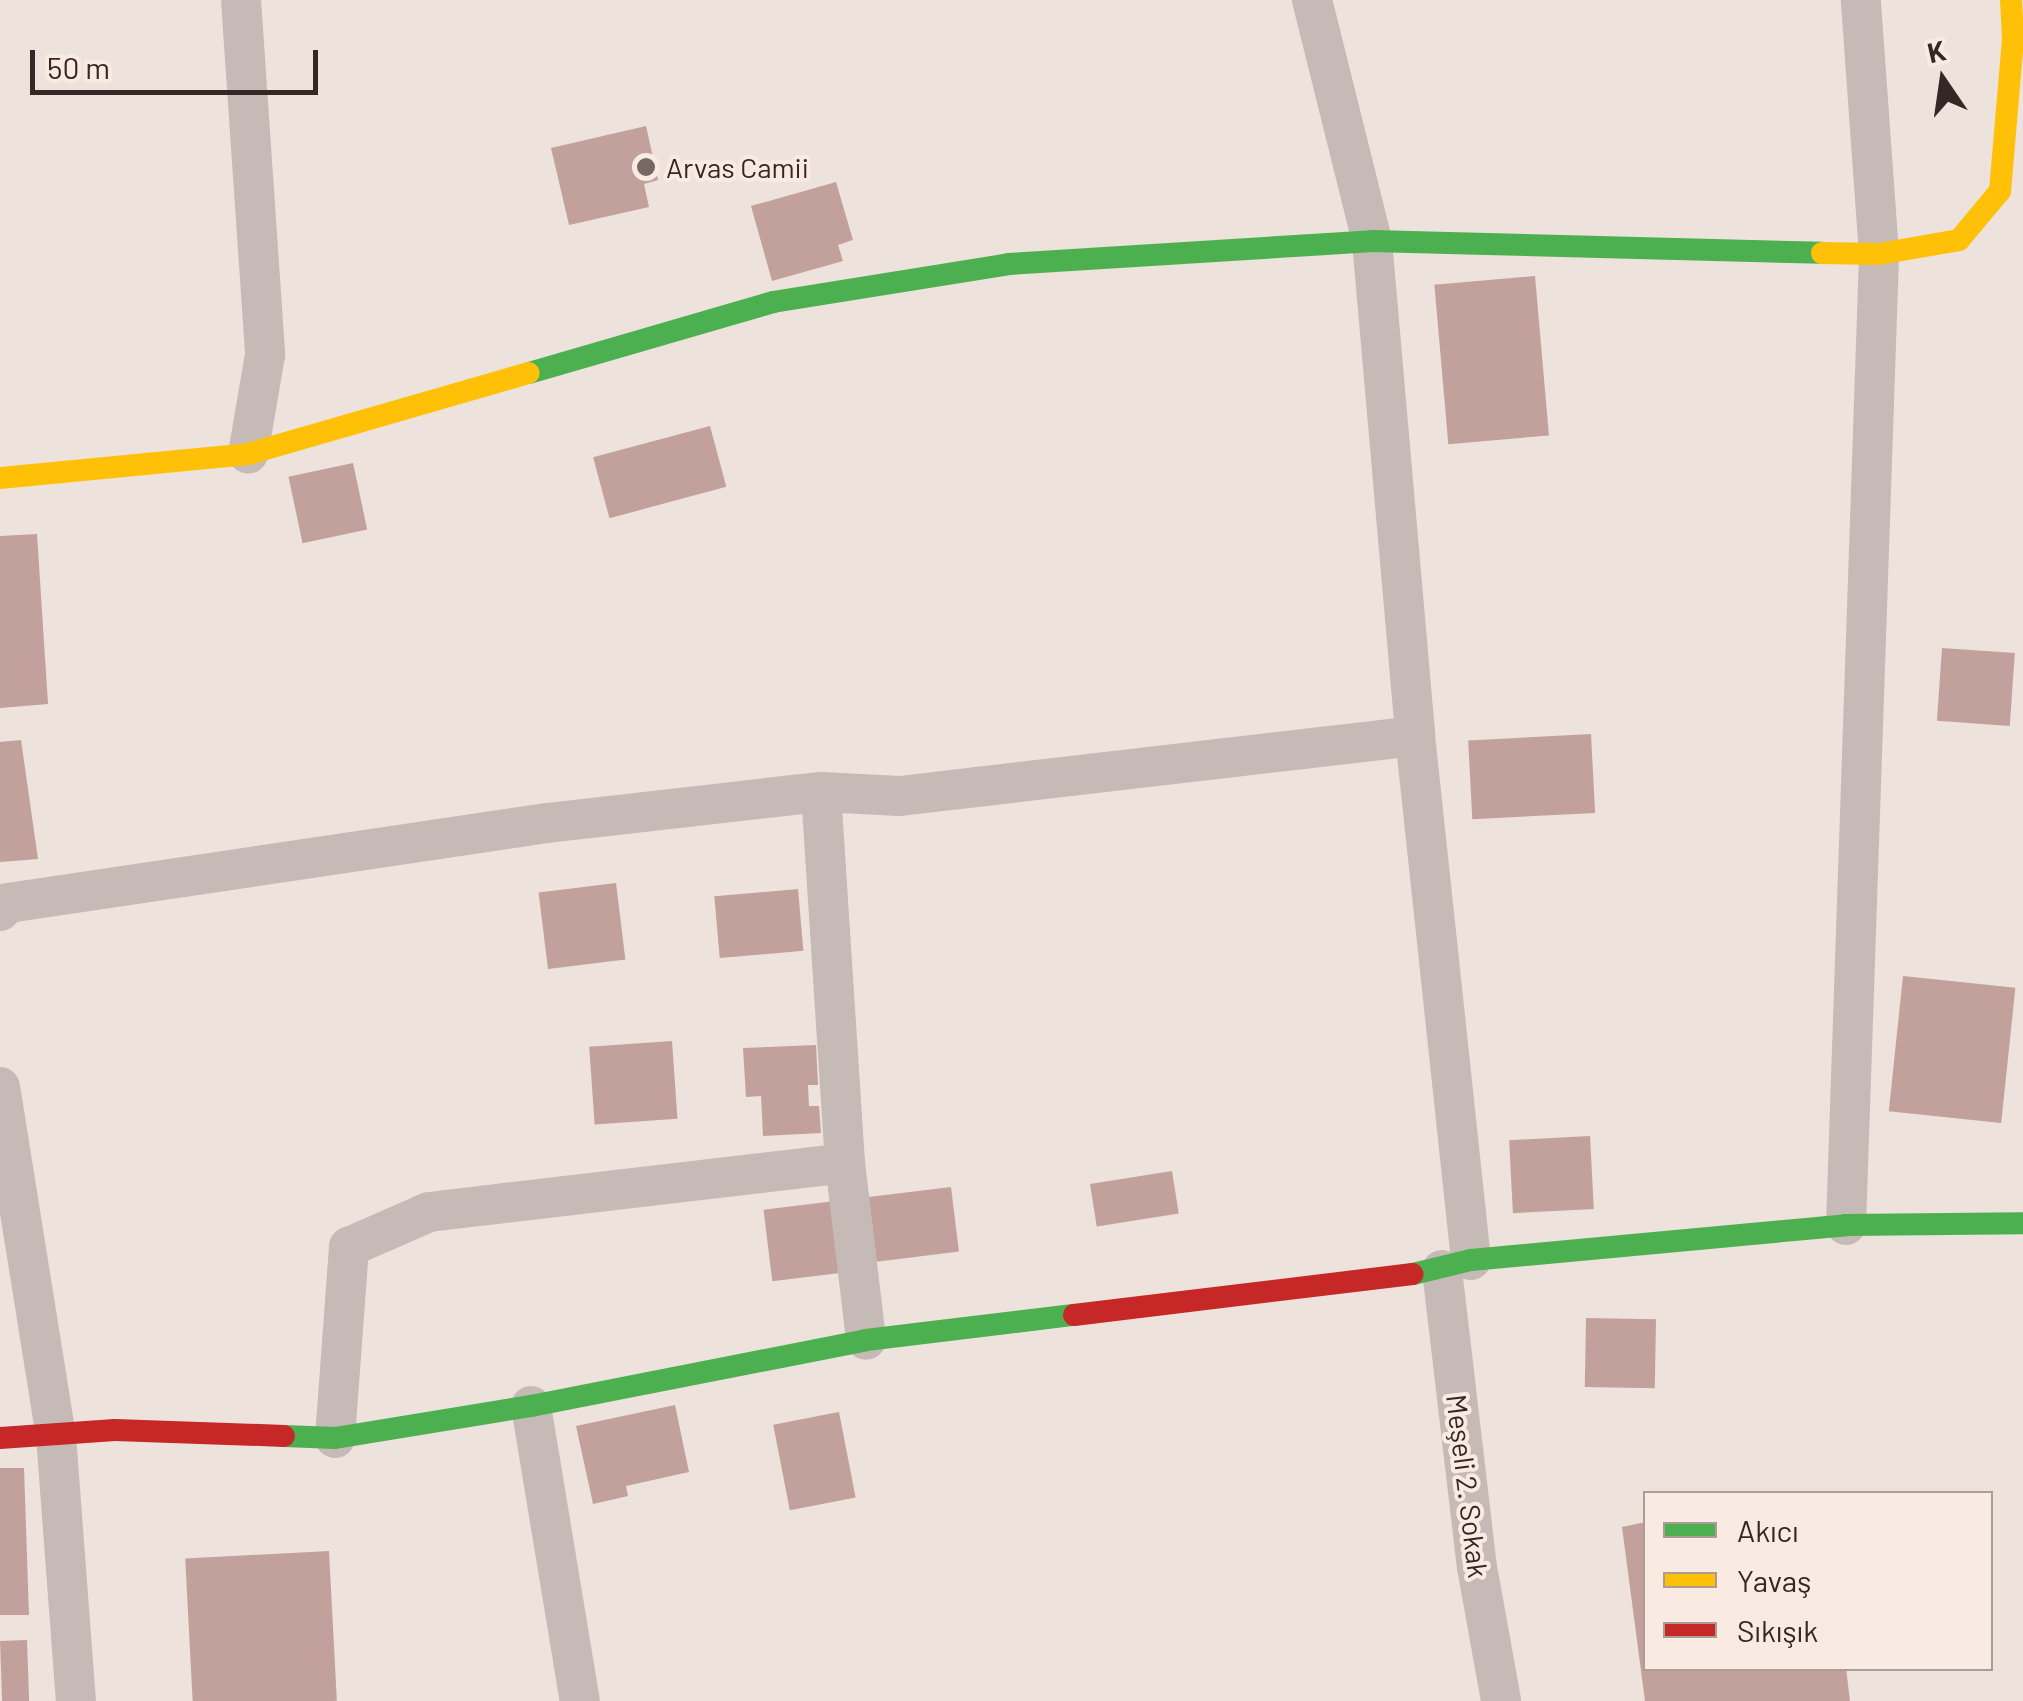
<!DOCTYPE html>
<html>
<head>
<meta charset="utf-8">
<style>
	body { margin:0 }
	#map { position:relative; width:2023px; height:1701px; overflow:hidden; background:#ede2dc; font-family:Barlow,sans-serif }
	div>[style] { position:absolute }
	.building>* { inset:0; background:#c2a19c; transform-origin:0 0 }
	.street>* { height:40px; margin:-20px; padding:0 20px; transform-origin:20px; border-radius:20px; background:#c5bab6 }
	.fast>* { height:22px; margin:-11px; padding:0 11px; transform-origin:11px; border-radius:11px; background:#4caf50 }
	.slow>* { height:22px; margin:-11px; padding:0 11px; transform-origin:11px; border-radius:11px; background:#ffc107 }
	.jam>* { height:22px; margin:-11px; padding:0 11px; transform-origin:11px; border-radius:11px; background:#c62828 }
	.dots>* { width:28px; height:28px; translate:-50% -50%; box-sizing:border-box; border:5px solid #faebe2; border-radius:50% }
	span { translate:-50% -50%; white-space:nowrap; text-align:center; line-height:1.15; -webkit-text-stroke:8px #faebe2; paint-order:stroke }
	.poi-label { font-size:28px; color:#352725 }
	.left { translate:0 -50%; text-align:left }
	.street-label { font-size:28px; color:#352725 }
	.legend { position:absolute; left:1643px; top:1491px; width:350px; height:180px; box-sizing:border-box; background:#faebe2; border:2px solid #ab9d96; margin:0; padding:12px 18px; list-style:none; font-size:30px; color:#352725 }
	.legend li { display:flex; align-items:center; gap:20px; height:50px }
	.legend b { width:50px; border:2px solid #ab9d96 }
	.north { position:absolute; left:1893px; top:30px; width:100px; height:100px; -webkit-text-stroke:8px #faebe2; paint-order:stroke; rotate:347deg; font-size:28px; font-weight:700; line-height:40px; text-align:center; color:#352725 }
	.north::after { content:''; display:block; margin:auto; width:35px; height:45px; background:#352725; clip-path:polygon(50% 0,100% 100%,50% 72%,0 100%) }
	.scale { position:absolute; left:30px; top:50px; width:288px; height:45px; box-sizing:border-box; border:5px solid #352725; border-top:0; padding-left:12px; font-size:30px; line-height:35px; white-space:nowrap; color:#352725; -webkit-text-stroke:8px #faebe2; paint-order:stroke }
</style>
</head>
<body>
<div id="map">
	<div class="building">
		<div style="clip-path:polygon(646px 126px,658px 180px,644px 184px,649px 207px,569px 225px,551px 148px)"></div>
		<div style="clip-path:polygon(836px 182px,853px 240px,838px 245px,843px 261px,772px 281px,751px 206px)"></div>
		<div style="left:1535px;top:276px;width:160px;height:101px;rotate:85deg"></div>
		<div style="left:710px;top:426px;width:63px;height:121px;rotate:75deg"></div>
		<div style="left:353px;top:463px;width:68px;height:66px;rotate:78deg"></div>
		<div style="clip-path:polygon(37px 534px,48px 704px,0 708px,0 536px)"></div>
		<div style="left:1942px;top:648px;width:73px;height:73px;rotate:4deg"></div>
		<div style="left:1591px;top:734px;width:79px;height:123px;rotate:87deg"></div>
		<div style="clip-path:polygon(21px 740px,38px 859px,0 862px,0 742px)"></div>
		<div style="left:616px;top:883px;width:77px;height:78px;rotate:83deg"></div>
		<div style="left:798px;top:889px;width:62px;height:84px;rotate:85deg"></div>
		<div style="left:1903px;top:976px;width:113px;height:136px;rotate:6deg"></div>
		<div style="left:672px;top:1041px;width:78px;height:83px;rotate:86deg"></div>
		<div style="clip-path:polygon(816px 1045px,818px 1085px,808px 1085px,809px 1106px,819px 1106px,821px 1133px,763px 1136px,761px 1096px,746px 1097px,743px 1048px)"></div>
		<div style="left:1590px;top:1136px;width:73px;height:81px;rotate:87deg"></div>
		<div style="left:1172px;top:1171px;width:43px;height:83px;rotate:81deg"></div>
		<div style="left:951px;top:1187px;width:65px;height:83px;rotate:83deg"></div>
		<div style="left:835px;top:1201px;width:72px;height:72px;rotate:83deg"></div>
		<div style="left:1586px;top:1318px;width:70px;height:69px;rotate:1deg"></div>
		<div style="clip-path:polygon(675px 1405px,689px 1472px,626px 1486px,628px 1496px,593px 1504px,576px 1426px)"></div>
		<div style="left:839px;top:1412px;width:87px;height:67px;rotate:79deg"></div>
		<div style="clip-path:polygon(0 1468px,24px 1468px,29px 1615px,0 1615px)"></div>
		<div style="clip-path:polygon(1646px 1522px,1646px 1668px,1846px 1668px,1850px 1701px,1645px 1701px,1622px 1527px)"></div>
		<div style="left:329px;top:1551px;width:150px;height:144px;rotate:87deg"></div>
		<div style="left:27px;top:1640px;width:61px;height:27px;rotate:88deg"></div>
	</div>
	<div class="street">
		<div style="left:241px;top:0;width:356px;rotate:86.1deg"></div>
		<div style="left:265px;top:355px;width:100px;rotate:99.7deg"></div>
		<div style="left:1312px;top:0;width:248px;rotate:76deg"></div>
		<div style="left:1372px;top:241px;width:497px;rotate:85deg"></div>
		<div style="left:1415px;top:736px;width:527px;rotate:83.9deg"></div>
		<div style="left:821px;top:792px;width:372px;rotate:86.3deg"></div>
		<div style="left:845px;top:1163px;width:178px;rotate:83.2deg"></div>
		<div style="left:0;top:911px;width:11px;rotate:-45deg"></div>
		<div style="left:8px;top:903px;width:545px;rotate:-8.44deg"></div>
		<div style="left:547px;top:823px;width:276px;rotate:-6.5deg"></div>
		<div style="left:821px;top:792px;width:79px;rotate:2.9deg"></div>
		<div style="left:900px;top:796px;width:518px;rotate:-6.65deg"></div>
		<div style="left:0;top:1087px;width:353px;rotate:80.9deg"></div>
		<div style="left:56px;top:1436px;width:266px;rotate:85.7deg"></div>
		<div style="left:1846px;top:1225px;width:972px;rotate:-88.05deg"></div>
		<div style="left:1879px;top:254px;width:255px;rotate:-94.1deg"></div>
		<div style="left:1442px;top:1270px;width:299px;rotate:83.3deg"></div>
		<div style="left:1477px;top:1567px;width:136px;rotate:79.8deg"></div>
		<div style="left:531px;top:1406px;width:299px;rotate:80.6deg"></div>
		<div style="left:335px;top:1438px;width:192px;rotate:-85.8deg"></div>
		<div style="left:349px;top:1247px;width:87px;rotate:-23.6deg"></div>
		<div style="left:429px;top:1212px;width:419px;rotate:-6.7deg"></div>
	</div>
	<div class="fast">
		<div style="left:529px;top:373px;width:254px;rotate:-16.2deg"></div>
		<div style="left:773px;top:302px;width:239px;rotate:-9.1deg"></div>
		<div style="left:1009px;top:264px;width:364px;rotate:-3.6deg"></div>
		<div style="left:1372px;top:241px;width:450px;rotate:1.5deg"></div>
		<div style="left:1413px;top:1274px;width:60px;rotate:-13.6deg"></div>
		<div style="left:1471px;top:1260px;width:377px;rotate:-5.3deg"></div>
		<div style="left:1846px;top:1225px;width:177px;rotate:-0.6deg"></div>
		<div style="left:284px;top:1436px;width:51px;rotate:2.2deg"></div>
		<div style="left:335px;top:1438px;width:199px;rotate:-9.3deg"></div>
		<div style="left:531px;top:1406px;width:341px;rotate:-11.1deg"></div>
		<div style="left:866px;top:1340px;width:209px;rotate:-6.9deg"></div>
	</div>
	<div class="slow">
		<div style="left:1822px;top:253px;width:57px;rotate:1deg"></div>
		<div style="left:1879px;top:254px;width:81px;rotate:-9.9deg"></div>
		<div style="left:1959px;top:240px;width:64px;rotate:-50.1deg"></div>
		<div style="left:2000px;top:191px;width:154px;rotate:-85.1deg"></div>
		<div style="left:2013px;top:38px;width:38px;rotate:-93deg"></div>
		<div style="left:0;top:478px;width:249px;rotate:-5.5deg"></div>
		<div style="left:248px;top:454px;width:292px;rotate:-16.1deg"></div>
	</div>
	<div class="jam">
		<div style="left:1074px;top:1315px;width:341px;rotate:-6.9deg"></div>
		<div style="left:0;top:1438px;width:115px;rotate:-4deg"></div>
		<div style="left:115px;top:1430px;width:169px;rotate:2deg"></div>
	</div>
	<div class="dots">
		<div style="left:646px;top:167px;background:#756865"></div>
	</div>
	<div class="poi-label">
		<span class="left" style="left:666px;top:167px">Arvas Camii</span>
	</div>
	<div class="street-label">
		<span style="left:1468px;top:1486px;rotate:83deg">Meşeli 2. Sokak</span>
	</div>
	<ul class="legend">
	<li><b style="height:12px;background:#4caf50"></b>Akıcı</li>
	<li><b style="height:12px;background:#ffc107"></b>Yavaş</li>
	<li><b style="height:12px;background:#c62828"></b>Sıkışık</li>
	</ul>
	<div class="north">K</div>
	<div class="scale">50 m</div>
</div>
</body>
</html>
